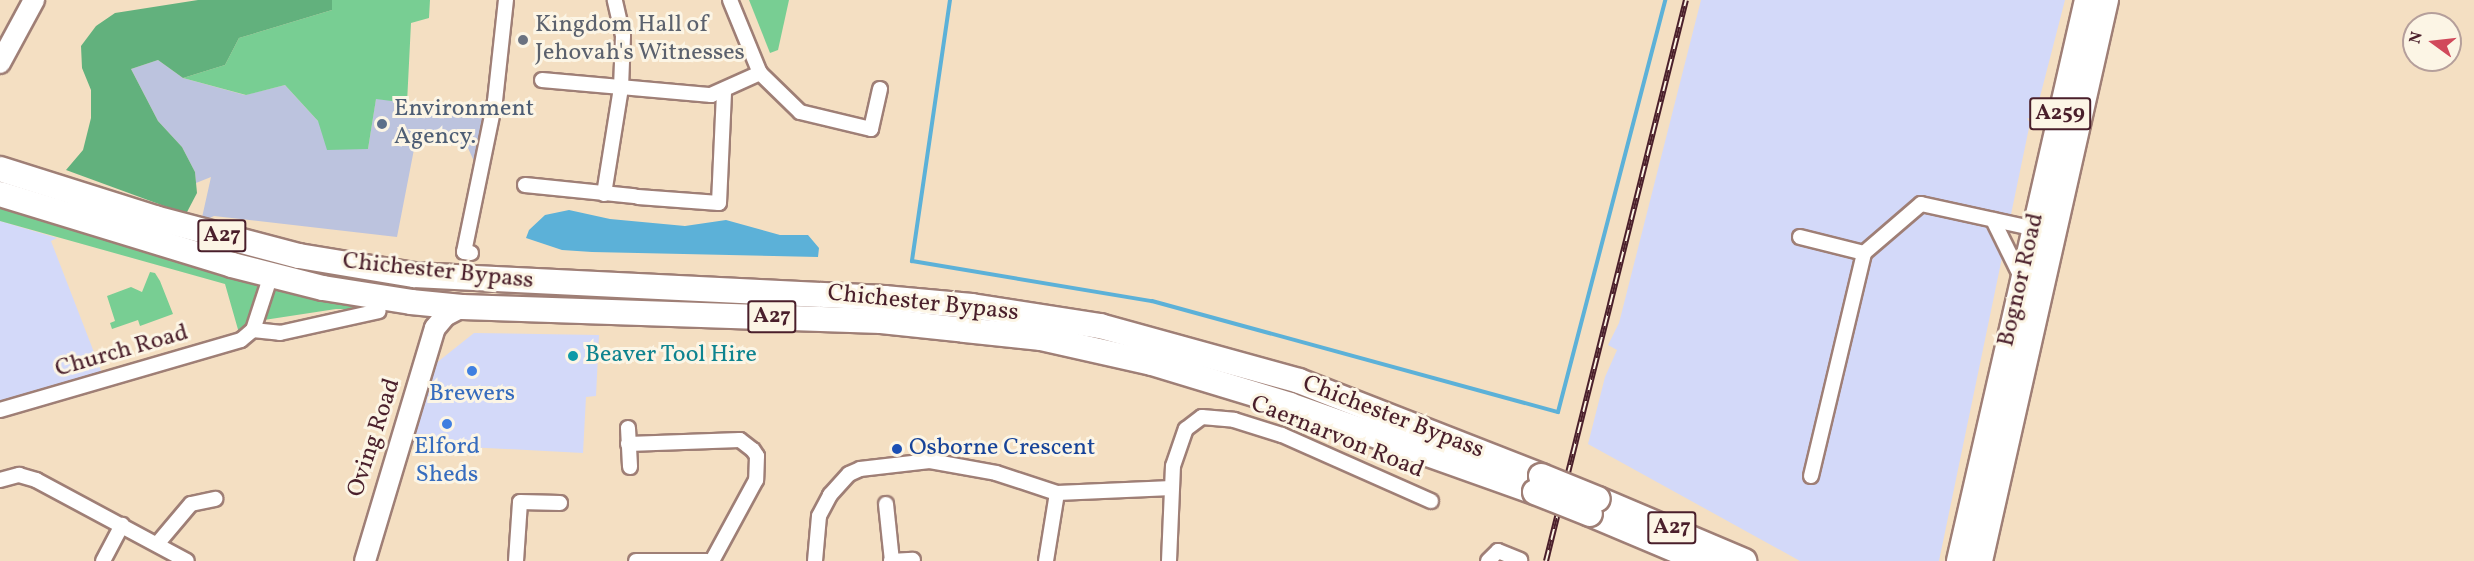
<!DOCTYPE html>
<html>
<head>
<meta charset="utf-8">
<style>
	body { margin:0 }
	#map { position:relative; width:2474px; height:561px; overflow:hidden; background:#f4dfc2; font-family:Vollkorn,serif }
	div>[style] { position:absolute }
	.built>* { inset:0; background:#d3d9f9 }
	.industrial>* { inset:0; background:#bcc3de }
	.green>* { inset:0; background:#78ce93 }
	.forest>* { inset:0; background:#62b17d }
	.water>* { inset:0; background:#5cb1d8 }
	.stream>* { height:4px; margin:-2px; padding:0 2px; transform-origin:2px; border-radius:2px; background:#5cb1d8 }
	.roads { filter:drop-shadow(2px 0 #9f7f76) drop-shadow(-2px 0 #9f7f76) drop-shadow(0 2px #9f7f76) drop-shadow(0 -2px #9f7f76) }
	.street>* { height:14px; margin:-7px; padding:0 7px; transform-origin:7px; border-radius:7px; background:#fff }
	.secondary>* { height:20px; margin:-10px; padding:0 10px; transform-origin:10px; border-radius:10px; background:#fff }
	.highway>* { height:24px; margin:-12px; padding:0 12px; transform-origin:12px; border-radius:12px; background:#fff }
	.rail>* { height:6px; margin-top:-3px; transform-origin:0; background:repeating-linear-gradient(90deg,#fcf5e5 0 11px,#4a1f2b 0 22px); box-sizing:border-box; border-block:2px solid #4a1f2b }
	.bridges { filter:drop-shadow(2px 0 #9f7f76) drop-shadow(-2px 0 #9f7f76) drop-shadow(0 2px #9f7f76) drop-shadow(0 -2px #9f7f76) }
	.highway-bridge>* { height:24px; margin:-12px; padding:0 12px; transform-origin:12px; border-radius:12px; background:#fff }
	.dots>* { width:16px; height:16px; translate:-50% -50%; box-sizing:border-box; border:3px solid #fcf5e5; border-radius:50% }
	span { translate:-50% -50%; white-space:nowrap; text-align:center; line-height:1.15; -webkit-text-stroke:6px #fcf5e5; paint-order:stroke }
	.shield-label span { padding:2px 4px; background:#fcf5e5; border:2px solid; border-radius:4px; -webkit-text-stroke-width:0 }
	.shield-label { font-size:22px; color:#4a1f2b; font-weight:700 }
	.worship-label { font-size:24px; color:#5b616d }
	.left { translate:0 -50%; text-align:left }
	.service-label { font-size:24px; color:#4e5e75 }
	.street-label { font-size:24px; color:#4a1f2b }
	.culture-label { font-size:24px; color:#0d838f }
	.shop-label { font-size:24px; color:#366cbe }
	.transit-label { font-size:24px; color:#164399 }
	.north { position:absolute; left:2402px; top:12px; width:60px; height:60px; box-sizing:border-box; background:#fcf5e5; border:2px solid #b59f9b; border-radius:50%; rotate:285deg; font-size:16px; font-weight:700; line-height:24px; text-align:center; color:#4a1f2b }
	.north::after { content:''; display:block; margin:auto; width:21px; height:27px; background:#d1495b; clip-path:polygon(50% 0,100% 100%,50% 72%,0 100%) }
</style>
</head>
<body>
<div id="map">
	<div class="built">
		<div style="clip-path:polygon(1701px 0,2065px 0,2034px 120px,2027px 118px,2030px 123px,1939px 561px,1800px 561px,1588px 444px,1605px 377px,1617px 350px,1608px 345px,1619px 323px)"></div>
		<div style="clip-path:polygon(0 221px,57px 238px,51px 241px,102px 373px,0 402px)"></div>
		<div style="clip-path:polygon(474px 333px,599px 335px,596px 396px,586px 397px,583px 453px,411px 444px,435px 364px)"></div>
	</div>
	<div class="industrial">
		<div style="clip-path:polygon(158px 60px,183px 78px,245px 95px,285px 85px,318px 121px,368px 149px,376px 98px,487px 116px,480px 160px,473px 159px,468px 148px,416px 139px,397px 237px,214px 216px,201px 222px,211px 177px,196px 183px,195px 172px,182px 147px,158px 121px,131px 69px)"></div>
	</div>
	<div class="green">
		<div style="clip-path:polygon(332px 0,430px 0,429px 18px,411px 23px,407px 103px,376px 99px,368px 149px,327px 150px,318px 121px,285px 85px,246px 95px,183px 78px,225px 65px,239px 38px,332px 10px)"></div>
		<div style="clip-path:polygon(749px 0,789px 0,778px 50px,770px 53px)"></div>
		<div style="clip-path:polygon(0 200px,256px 279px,261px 287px,261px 312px,241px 340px,225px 284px,0 221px)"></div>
		<div style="clip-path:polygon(150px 272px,155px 273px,160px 281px,173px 314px,140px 326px,138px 320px,112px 329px,110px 323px,115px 321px,107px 296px,131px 287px,142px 292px)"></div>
		<div style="clip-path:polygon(279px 287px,382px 309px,336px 309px,264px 320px,271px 294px)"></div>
	</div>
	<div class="forest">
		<div style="clip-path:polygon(198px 0,332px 0,332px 10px,239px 38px,225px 65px,183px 78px,158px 60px,131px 69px,158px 121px,182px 147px,195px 172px,197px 193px,186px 214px,66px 170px,83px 150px,91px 118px,91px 90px,82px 68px,81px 46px,96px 26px,115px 13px)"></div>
	</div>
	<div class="water">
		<div style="clip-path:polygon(569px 210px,610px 219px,685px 226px,726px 220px,780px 235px,808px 235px,819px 248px,818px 257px,592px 252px,562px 250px,526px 238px,529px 230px,545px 215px)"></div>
	</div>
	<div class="stream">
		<div style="left:950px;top:0;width:264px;rotate:98.3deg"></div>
		<div style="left:912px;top:261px;width:243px;rotate:9.5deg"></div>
		<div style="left:1152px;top:301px;width:421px;rotate:15.3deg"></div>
		<div style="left:1558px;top:412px;width:426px;rotate:-75.4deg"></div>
	</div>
	<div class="roads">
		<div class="street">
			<div style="left:730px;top:0;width:79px;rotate:67.7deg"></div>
			<div style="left:760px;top:73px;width:56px;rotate:44.3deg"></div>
			<div style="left:800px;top:112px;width:73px;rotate:13.5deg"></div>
			<div style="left:871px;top:129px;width:41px;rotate:-77.3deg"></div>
			<div style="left:542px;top:80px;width:170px;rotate:5.1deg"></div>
			<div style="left:711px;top:95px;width:54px;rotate:-24.2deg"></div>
			<div style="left:525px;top:185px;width:110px;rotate:5.8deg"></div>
			<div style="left:604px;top:194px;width:107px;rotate:-80.9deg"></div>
			<div style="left:621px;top:88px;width:52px;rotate:-87.8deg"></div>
			<div style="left:623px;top:36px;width:37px;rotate:-103deg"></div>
			<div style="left:638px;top:197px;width:81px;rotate:4.2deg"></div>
			<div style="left:719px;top:203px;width:112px;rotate:-87.4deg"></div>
			<div style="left:1993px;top:220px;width:64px;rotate:63.8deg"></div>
			<div style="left:1800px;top:237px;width:66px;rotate:14deg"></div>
			<div style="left:471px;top:253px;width:7px;rotate:-172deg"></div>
			<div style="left:464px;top:252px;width:154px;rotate:-78.4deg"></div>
			<div style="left:495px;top:101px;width:102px;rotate:-83.8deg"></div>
			<div style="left:253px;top:330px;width:27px;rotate:6deg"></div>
			<div style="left:280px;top:333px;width:101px;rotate:-12.5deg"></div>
			<div style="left:0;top:410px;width:251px;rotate:-16.2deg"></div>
			<div style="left:241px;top:340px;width:16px;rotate:-40deg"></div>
			<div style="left:253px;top:330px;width:58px;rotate:-71.9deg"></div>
			<div style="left:628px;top:428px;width:39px;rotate:87deg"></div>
			<div style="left:628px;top:444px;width:112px;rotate:-2deg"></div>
			<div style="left:740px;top:440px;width:16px;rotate:38deg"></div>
			<div style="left:753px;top:450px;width:7px;rotate:56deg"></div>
			<div style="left:757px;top:456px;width:24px;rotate:92deg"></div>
			<div style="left:756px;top:480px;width:92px;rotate:118.5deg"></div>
			<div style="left:1811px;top:476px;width:229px;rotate:-76.6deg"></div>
			<div style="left:1864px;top:253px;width:75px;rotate:-40.7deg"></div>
			<div style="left:1921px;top:204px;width:122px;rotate:12.3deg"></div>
			<div style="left:0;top:480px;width:20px;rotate:-15deg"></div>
			<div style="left:19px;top:475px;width:18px;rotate:16deg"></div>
			<div style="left:36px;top:480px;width:171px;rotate:28.2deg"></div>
			<div style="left:886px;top:504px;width:57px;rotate:84deg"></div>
			<div style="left:158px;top:543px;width:51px;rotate:-49.8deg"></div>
			<div style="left:191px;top:504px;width:25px;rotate:-12deg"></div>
			<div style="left:103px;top:561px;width:41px;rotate:-62.2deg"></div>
			<div style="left:516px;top:561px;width:59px;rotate:-86.1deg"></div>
			<div style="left:520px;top:502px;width:40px;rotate:1.4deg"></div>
			<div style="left:636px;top:561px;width:71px"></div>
			<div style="left:815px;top:561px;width:45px;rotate:-84.9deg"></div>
			<div style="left:819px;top:516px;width:24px;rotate:-62deg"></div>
			<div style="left:830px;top:495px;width:28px;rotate:-48deg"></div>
			<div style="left:849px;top:474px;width:12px;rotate:-24deg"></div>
			<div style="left:860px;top:469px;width:70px;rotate:-6.5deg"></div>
			<div style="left:930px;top:461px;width:67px;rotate:10.3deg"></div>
			<div style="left:996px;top:473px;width:64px;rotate:18.2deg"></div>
			<div style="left:1057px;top:493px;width:115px;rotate:-2.5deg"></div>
			<div style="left:891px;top:561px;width:22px;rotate:-3deg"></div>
			<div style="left:1046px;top:561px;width:69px;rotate:-80.8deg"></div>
			<div style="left:1169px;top:561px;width:95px;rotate:-87.6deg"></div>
			<div style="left:1173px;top:466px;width:39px;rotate:-71deg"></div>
			<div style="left:1186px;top:429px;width:20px;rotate:-37deg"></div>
			<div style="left:1202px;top:417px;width:32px;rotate:5deg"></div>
			<div style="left:1234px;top:420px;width:50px;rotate:17.4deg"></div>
			<div style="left:1282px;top:435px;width:163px;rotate:23.9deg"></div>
			<div style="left:1488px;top:561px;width:14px;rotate:-45deg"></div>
			<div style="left:1498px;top:551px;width:24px;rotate:22deg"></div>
		</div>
		<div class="secondary">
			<div style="left:0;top:63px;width:72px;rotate:-61.6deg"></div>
			<div style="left:365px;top:561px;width:243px;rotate:-73.3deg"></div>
			<div style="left:435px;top:328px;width:16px;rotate:-50deg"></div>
			<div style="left:445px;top:316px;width:19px;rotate:-28deg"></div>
		</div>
		<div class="highway">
			<div style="left:0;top:169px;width:163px;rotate:17.5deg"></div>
			<div style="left:155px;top:218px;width:149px;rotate:14.8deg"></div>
			<div style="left:299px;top:256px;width:117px;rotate:9.4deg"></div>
			<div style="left:414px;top:275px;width:471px;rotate:2.8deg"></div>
			<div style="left:884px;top:298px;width:88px;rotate:5.2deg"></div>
			<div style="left:972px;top:306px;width:130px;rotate:8.9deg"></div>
			<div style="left:1100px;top:326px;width:206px;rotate:15.4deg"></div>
			<div style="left:1299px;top:381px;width:260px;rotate:21.4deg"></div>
			<div style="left:0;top:194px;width:243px;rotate:17deg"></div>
			<div style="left:232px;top:265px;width:94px;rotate:14.2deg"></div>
			<div style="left:323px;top:288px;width:89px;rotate:9deg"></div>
			<div style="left:411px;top:302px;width:51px;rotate:5.6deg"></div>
			<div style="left:462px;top:307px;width:419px;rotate:1.9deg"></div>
			<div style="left:881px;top:321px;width:161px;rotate:6.1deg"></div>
			<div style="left:1041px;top:338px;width:114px;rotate:12.7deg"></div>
			<div style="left:1152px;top:363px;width:144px;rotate:16.9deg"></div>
			<div style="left:1290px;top:405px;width:260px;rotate:19.6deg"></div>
			<div style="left:1598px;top:499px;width:159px;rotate:23deg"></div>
			<div style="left:1590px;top:514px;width:121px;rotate:22.8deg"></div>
			<div style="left:1959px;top:561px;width:575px;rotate:-77.15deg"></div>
			<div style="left:1980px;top:561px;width:575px;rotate:-77.34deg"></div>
		</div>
	</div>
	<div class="rail">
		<div style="left:1546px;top:561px;width:578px;rotate:-75.99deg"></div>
	</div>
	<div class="bridges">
		<div class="highway-bridge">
			<div style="left:1541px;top:476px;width:61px;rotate:22deg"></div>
			<div style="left:1535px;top:492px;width:59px;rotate:21.8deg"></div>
		</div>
	</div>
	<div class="dots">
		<div style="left:523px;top:40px;background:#6b7280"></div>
		<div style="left:382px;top:124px;background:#5c6f8a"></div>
		<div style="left:573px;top:356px;background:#0f9aa8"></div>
		<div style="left:472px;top:371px;background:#3f7fe0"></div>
		<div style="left:447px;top:424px;background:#3f7fe0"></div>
		<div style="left:897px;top:449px;background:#1a4fb4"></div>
	</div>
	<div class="shield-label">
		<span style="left:2060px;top:114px">A259</span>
		<span style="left:222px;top:236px">A27</span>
		<span style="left:772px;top:317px">A27</span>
		<span style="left:1672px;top:528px">A27</span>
	</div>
	<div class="worship-label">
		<span class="left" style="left:535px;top:40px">Kingdom Hall of<br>Jehovah's Witnesses</span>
	</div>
	<div class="service-label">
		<span class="left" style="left:394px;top:124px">Environment<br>Agency.</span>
	</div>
	<div class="street-label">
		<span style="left:438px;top:272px;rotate:6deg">Chichester Bypass</span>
		<span style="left:2022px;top:280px;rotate:-77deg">Bognor Road</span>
		<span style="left:923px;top:304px;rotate:6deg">Chichester Bypass</span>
		<span style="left:122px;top:352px;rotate:-16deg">Church Road</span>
		<span style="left:1393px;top:418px;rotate:21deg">Chichester Bypass</span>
		<span style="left:375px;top:438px;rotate:-72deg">Oving Road</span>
		<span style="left:1337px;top:438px;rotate:22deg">Caernarvon Road</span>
	</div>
	<div class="culture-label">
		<span class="left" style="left:585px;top:356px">Beaver Tool Hire</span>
	</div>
	<div class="shop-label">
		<span style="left:472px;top:395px">Brewers</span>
		<span style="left:447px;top:462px">Elford<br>Sheds</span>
	</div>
	<div class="transit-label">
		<span class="left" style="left:909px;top:449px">Osborne Crescent</span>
	</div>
	<div class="north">N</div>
</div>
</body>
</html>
